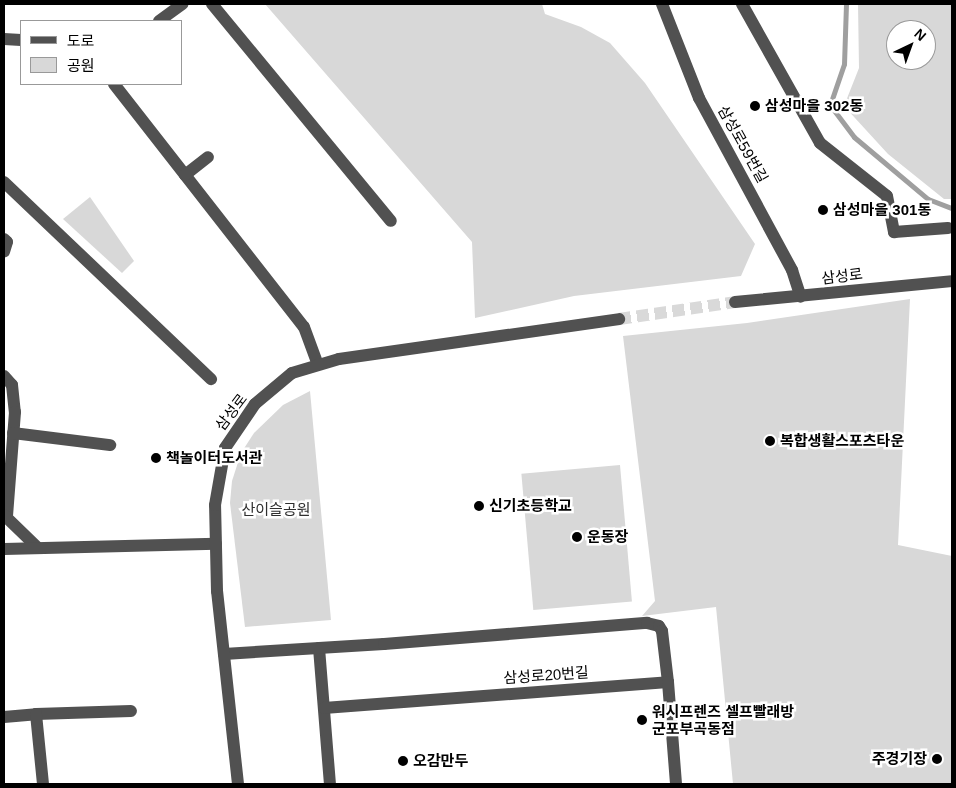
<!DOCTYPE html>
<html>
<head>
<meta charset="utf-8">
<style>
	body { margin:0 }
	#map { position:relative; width:956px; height:788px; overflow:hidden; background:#fff; font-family:Arial,"Noto Sans KR",sans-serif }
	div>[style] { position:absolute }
	.green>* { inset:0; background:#d8d8d8; transform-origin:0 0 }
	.stream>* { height:5px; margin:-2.5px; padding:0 2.5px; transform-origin:2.5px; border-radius:2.5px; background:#9f9f9f }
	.minor-tunnel>* { height:12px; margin-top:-6px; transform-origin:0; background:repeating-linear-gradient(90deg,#d9d9d9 0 12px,transparent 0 18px) }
	.minor>* { height:12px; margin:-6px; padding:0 6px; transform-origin:6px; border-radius:6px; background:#515151 }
	.dots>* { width:14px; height:14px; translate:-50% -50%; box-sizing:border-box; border:2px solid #fff; border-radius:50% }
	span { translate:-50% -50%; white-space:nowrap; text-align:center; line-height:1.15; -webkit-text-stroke:5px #fff; paint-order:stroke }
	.poi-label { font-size:15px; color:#000; font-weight:700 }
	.left { translate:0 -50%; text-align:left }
	.right { translate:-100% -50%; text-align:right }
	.street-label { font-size:15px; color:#000 }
	.park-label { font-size:15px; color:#2f2f2f }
	.frame { position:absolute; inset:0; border:5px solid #000; pointer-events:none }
	.legend { position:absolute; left:20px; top:20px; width:162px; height:65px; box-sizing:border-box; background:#fff; border:1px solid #999; margin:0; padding:6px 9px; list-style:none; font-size:15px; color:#000 }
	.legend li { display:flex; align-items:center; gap:10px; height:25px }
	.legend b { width:25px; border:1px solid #999 }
	.north { position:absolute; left:886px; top:20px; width:50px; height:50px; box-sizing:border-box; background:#fff; border:1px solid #999; border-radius:50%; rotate:42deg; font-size:14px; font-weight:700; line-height:20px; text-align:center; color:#000 }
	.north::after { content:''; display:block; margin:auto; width:18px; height:22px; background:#000; clip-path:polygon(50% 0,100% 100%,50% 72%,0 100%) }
</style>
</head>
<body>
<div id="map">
	<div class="green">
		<div style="clip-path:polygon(265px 4px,542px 4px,545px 14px,581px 27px,610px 43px,645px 83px,755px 244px,741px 276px,574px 296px,475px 318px,472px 242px)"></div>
		<div style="clip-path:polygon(evenodd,858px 4px,952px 4px,952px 199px,944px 199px,888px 154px,844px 106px,859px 68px,858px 4px,896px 30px,926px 30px,926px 60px,896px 60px,896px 30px)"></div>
		<div style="clip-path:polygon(90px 197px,134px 261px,122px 273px,63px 219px)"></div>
		<div style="clip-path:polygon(910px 299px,898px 545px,952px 556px,952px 784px,733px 784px,716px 607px,642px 616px,655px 601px,623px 336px,747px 323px)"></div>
		<div style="clip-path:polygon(310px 391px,331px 620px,245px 627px,230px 503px,232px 481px,241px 453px,254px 433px,283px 405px)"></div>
		<div style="left:620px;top:465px;width:137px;height:99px;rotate:85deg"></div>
	</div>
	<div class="stream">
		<div style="left:846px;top:4px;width:60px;rotate:91.9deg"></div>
		<div style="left:844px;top:64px;width:43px;rotate:108.9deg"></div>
		<div style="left:830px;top:105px;width:40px;rotate:53deg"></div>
		<div style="left:854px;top:137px;width:97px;rotate:40deg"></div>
		<div style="left:928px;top:199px;width:26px;rotate:21deg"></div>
	</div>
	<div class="minor-tunnel">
		<div style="left:619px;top:319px;width:117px;rotate:-8.3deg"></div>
	</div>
	<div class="minor">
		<div style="left:212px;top:4px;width:281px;rotate:50.5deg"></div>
		<div style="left:662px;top:4px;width:101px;rotate:68.5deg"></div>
		<div style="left:699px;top:98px;width:196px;rotate:61.6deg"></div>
		<div style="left:792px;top:270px;width:28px;rotate:72deg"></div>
		<div style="left:742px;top:4px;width:159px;rotate:60.7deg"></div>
		<div style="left:820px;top:143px;width:85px;rotate:38.3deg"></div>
		<div style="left:887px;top:196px;width:37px;rotate:79deg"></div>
		<div style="left:894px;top:232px;width:54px;rotate:-4.2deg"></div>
		<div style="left:159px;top:21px;width:29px;rotate:-36deg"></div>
		<div style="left:4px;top:39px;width:17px;rotate:3deg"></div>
		<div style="left:114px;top:84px;width:308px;rotate:52deg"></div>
		<div style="left:304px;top:327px;width:40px;rotate:69.8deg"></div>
		<div style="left:185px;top:175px;width:29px;rotate:-38deg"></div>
		<div style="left:4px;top:182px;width:286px;rotate:43.6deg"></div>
		<div style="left:4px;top:239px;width:4px;rotate:45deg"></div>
		<div style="left:7px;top:242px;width:10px;rotate:107deg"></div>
		<div style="left:735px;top:302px;width:218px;rotate:-5.5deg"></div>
		<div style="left:4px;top:376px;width:12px;rotate:48deg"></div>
		<div style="left:12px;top:385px;width:27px;rotate:84deg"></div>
		<div style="left:15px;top:412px;width:103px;rotate:94.4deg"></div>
		<div style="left:13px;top:433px;width:98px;rotate:7.1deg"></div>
		<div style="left:4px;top:515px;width:47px;rotate:44.1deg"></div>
		<div style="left:4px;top:549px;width:212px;rotate:-1.4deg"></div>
		<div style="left:319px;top:648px;width:136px;rotate:85.4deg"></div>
		<div style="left:224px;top:654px;width:160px;rotate:-3.6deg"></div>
		<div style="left:384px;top:644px;width:264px;rotate:-4.6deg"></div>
		<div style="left:647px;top:623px;width:12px;rotate:14deg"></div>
		<div style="left:659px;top:626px;width:6px;rotate:59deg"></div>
		<div style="left:662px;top:631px;width:51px;rotate:83.3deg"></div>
		<div style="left:324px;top:708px;width:345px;rotate:-4.3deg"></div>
		<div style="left:668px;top:682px;width:102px;rotate:85.5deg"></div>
		<div style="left:36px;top:714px;width:95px;rotate:-1.8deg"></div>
		<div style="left:4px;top:717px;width:32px;rotate:-5deg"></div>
		<div style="left:36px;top:714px;width:70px;rotate:84.3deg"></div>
		<div style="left:238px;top:784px;width:194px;rotate:-96.2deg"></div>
		<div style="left:217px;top:591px;width:86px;rotate:-91.3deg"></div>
		<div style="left:215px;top:505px;width:58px;rotate:-80deg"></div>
		<div style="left:225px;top:448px;width:53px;rotate:-55.7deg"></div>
		<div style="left:255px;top:404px;width:48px;rotate:-40deg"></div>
		<div style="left:292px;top:373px;width:49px;rotate:-16.6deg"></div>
		<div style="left:339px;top:359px;width:283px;rotate:-8.1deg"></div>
	</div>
	<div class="dots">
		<div style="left:755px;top:106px;background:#000"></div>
		<div style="left:823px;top:210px;background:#000"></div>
		<div style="left:770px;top:441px;background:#000"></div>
		<div style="left:156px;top:458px;background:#000"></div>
		<div style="left:479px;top:506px;background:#000"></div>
		<div style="left:577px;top:537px;background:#000"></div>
		<div style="left:642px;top:720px;background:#000"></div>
		<div style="left:937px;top:759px;background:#000"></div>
		<div style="left:403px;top:761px;background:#000"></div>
	</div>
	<div class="poi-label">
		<span class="left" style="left:765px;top:106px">삼성마을 302동</span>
		<span class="left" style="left:833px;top:210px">삼성마을 301동</span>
		<span class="left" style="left:780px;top:441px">복합생활스포츠타운</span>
		<span class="left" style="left:166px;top:458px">책놀이터도서관</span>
		<span class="left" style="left:489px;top:506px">신기초등학교</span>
		<span class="left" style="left:587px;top:537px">운동장</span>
		<span class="left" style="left:652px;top:720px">워시프렌즈 셀프빨래방<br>군포부곡동점</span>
		<span class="right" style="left:927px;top:759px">주경기장</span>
		<span class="left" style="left:413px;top:761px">오감만두</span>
	</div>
	<div class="street-label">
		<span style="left:743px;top:144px;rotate:61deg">삼성로59번길</span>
		<span style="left:842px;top:276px;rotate:-7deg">삼성로</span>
		<span style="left:231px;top:412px;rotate:-53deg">삼성로</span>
		<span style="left:546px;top:675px;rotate:-4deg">삼성로20번길</span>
	</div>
	<div class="park-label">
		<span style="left:276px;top:510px">산이슬공원</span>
	</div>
	<div class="frame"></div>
	<ul class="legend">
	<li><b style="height:6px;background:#515151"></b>도로</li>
	<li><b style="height:14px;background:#d8d8d8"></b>공원</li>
	</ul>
	<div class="north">N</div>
</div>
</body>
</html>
